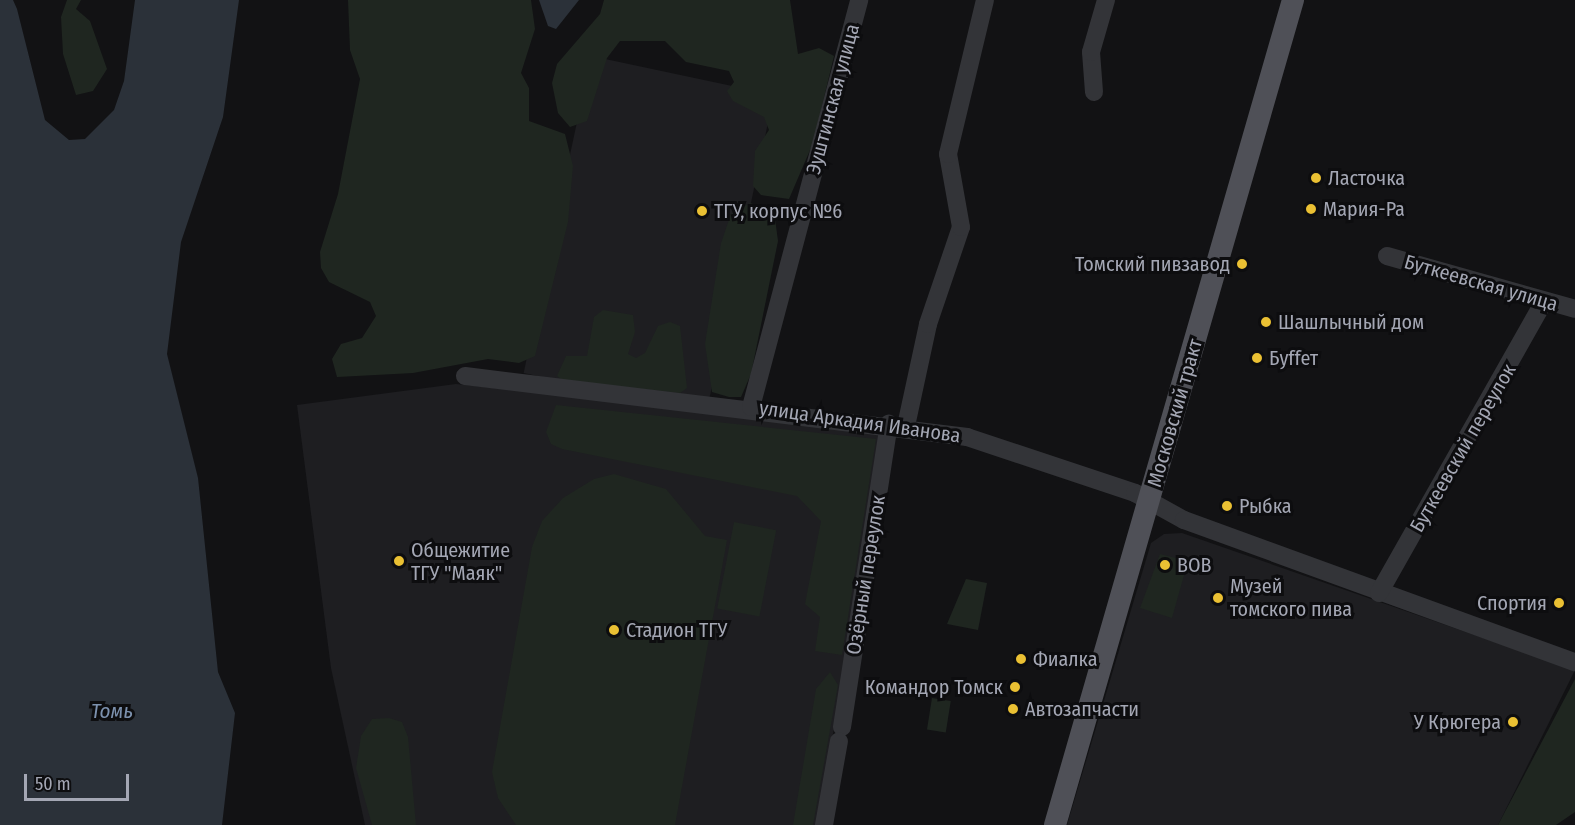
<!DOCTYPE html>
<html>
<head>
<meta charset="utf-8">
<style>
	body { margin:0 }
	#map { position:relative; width:1575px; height:825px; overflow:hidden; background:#121214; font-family:"Fira Sans Condensed",sans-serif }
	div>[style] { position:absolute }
	.built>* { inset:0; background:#1e1e21; transform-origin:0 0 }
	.green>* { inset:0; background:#1f2620; transform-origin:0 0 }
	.water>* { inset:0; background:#2b3139 }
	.minor>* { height:18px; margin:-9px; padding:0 9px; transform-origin:9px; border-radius:9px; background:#333438 }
	.major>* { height:22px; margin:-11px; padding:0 11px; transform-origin:11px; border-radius:11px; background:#4f5057 }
	.dots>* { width:16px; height:16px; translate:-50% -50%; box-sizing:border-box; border:3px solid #0d0d0f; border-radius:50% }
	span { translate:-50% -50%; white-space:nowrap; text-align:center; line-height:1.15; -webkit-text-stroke:6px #0d0d0f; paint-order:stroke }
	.street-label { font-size:20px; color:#a4a7b4 }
	.poi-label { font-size:20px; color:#a4a7b4 }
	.left { translate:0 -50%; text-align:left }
	.right { translate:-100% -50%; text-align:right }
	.water-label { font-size:21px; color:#7c91ae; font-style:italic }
	.scale { position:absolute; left:24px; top:774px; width:105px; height:27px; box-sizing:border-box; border:3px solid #a4a7b4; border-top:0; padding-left:8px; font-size:18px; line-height:21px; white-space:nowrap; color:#a4a7b4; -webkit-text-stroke:4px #0d0d0f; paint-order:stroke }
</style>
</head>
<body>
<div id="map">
	<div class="built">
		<div style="left:591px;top:56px;width:187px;height:324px;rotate:12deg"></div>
		<div style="clip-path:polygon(456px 384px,883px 430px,818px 825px,365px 825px,331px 668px,297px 405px)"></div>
		<div style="clip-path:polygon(1182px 533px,1575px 670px,1498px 825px,1067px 825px,1151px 543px,1164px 534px)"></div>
	</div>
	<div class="green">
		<div style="clip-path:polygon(67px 0,81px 0,76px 9px,90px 21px,107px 69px,93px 91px,76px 95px,63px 54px,61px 17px)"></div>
		<div style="clip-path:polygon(348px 0,531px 0,535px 29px,521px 73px,529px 88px,529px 121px,565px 134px,573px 166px,568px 222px,535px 356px,519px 363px,488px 359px,413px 373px,337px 377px,332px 359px,341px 344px,362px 338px,376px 316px,370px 302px,329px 282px,321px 268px,320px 252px,338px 194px,360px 79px,350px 50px)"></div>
		<div style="clip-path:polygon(604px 0,790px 0,798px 54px,819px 48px,834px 56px,813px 143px,789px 199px,761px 195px,753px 186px,755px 151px,769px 130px,764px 117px,733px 101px,727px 91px,734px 82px,729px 71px,686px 62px,665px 41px,620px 41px,607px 58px,587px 121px,570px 127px,558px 113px,552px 83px,557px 64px,600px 14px)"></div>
		<div style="clip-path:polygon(750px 203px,774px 211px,778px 241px,751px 374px,741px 397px,729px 397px,712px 392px,705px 344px,721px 243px,731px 214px)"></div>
		<div style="clip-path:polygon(603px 310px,633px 315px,635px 332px,628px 354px,636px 358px,645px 353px,658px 326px,670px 322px,680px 326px,687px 388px,680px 393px,564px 381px,557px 376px,566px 356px,587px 356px,594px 317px)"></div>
		<div style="clip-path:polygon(556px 405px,876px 439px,842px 655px,815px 651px,820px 617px,805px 604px,821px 521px,797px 496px,562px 449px,551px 444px,546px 432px)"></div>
		<div style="clip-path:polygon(614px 474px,666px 489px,705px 536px,727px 540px,675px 825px,516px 825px,498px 798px,492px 772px,532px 547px,542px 521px,563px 498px,594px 479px)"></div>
		<div style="left:734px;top:522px;width:43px;height:88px;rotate:11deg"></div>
		<div style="clip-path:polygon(1160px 554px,1188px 561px,1172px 618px,1140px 608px)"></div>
		<div style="clip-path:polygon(966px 579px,987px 583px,978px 630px,947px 624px)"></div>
		<div style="clip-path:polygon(830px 672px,838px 685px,813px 825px,793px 825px,816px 689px)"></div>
		<div style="clip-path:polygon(1575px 679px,1575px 812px,1556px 825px,1498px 825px)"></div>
		<div style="left:932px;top:698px;width:19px;height:32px;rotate:9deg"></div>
		<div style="clip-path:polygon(389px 718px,402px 722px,408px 737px,416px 825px,372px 825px,356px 768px,361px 736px,372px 719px)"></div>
	</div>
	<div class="water">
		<div style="clip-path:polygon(0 0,13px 0,17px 9px,45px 120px,69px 140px,85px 139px,114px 110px,124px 81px,135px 0,239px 0,223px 117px,181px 242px,167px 354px,198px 478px,218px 672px,235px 713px,222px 825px,0 825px)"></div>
		<div style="clip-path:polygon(539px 0,579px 0,556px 29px,548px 26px)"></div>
	</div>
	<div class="minor">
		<div style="left:1094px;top:92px;width:40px;rotate:-94.3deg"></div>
		<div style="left:1091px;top:52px;width:54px;rotate:-73.9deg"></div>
		<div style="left:1387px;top:256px;width:195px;rotate:15.7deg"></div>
		<div style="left:465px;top:376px;width:506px;rotate:6.93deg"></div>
		<div style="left:967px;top:437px;width:177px;rotate:18.4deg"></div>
		<div style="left:1135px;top:493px;width:56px;rotate:28.9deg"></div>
		<div style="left:1184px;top:520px;width:416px;rotate:20deg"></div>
		<div style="left:751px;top:407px;width:421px;rotate:-75.1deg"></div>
		<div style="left:906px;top:426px;width:104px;rotate:-77.8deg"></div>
		<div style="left:928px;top:324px;width:102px;rotate:-71.2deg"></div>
		<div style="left:961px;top:227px;width:74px;rotate:-100.1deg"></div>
		<div style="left:948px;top:154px;width:158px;rotate:-76.5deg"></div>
		<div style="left:1379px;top:593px;width:335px;rotate:-60.5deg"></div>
		<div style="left:842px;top:727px;width:307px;rotate:-81.2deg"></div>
		<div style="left:824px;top:825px;width:85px;rotate:-79.9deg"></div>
	</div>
	<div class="major">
		<div style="left:1055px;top:825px;width:859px;rotate:-73.91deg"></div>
	</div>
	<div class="dots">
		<div style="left:1316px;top:178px;background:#eac033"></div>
		<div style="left:1311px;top:209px;background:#eac033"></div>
		<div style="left:702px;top:211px;background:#eac033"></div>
		<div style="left:1242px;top:264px;background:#eac033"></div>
		<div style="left:1266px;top:322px;background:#eac033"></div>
		<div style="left:1257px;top:358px;background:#eac033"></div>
		<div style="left:1227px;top:506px;background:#eac033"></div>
		<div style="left:399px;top:561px;background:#eac033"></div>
		<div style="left:1165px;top:565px;background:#eac033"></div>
		<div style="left:1218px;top:598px;background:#eac033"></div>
		<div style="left:1559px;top:603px;background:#eac033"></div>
		<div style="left:614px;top:630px;background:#eac033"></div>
		<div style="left:1021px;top:659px;background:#eac033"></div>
		<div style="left:1015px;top:687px;background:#eac033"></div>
		<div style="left:1013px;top:709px;background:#eac033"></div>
		<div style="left:1513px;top:722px;background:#eac033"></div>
	</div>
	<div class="street-label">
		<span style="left:833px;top:99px;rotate:-75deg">Эуштинская улица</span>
		<span style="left:1481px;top:283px;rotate:16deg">Буткеевская улица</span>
		<span style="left:1175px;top:413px;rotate:-74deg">Московский тракт</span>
		<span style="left:860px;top:422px;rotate:8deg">улица Аркадия Иванова</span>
		<span style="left:1463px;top:448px;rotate:-60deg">Буткеевский переулок</span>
		<span style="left:866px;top:575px;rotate:-81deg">Озёрный переулок</span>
	</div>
	<div class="poi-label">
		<span class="left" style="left:1328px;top:178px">Ласточка</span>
		<span class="left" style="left:1323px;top:209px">Мария-Ра</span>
		<span class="left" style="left:714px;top:211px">ТГУ, корпус №6</span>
		<span class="right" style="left:1230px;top:264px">Томский пивзавод</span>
		<span class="left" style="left:1278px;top:322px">Шашлычный дом</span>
		<span class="left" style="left:1269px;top:358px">Буffет</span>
		<span class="left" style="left:1239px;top:506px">Рыбка</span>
		<span class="left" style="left:411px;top:562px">Общежитие<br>ТГУ "Маяк"</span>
		<span class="left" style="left:1177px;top:565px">ВОВ</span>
		<span class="left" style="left:1230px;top:598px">Музей<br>томского пива</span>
		<span class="right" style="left:1547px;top:603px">Спортия</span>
		<span class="left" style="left:626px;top:630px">Стадион ТГУ</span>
		<span class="left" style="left:1033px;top:659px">Фиалка</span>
		<span class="right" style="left:1003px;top:687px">Командор Томск</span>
		<span class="left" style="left:1025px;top:709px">Автозапчасти</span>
		<span class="right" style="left:1501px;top:722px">У Крюгера</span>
	</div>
	<div class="water-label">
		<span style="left:112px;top:711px">Томь</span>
	</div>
	<div class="scale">50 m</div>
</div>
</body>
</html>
